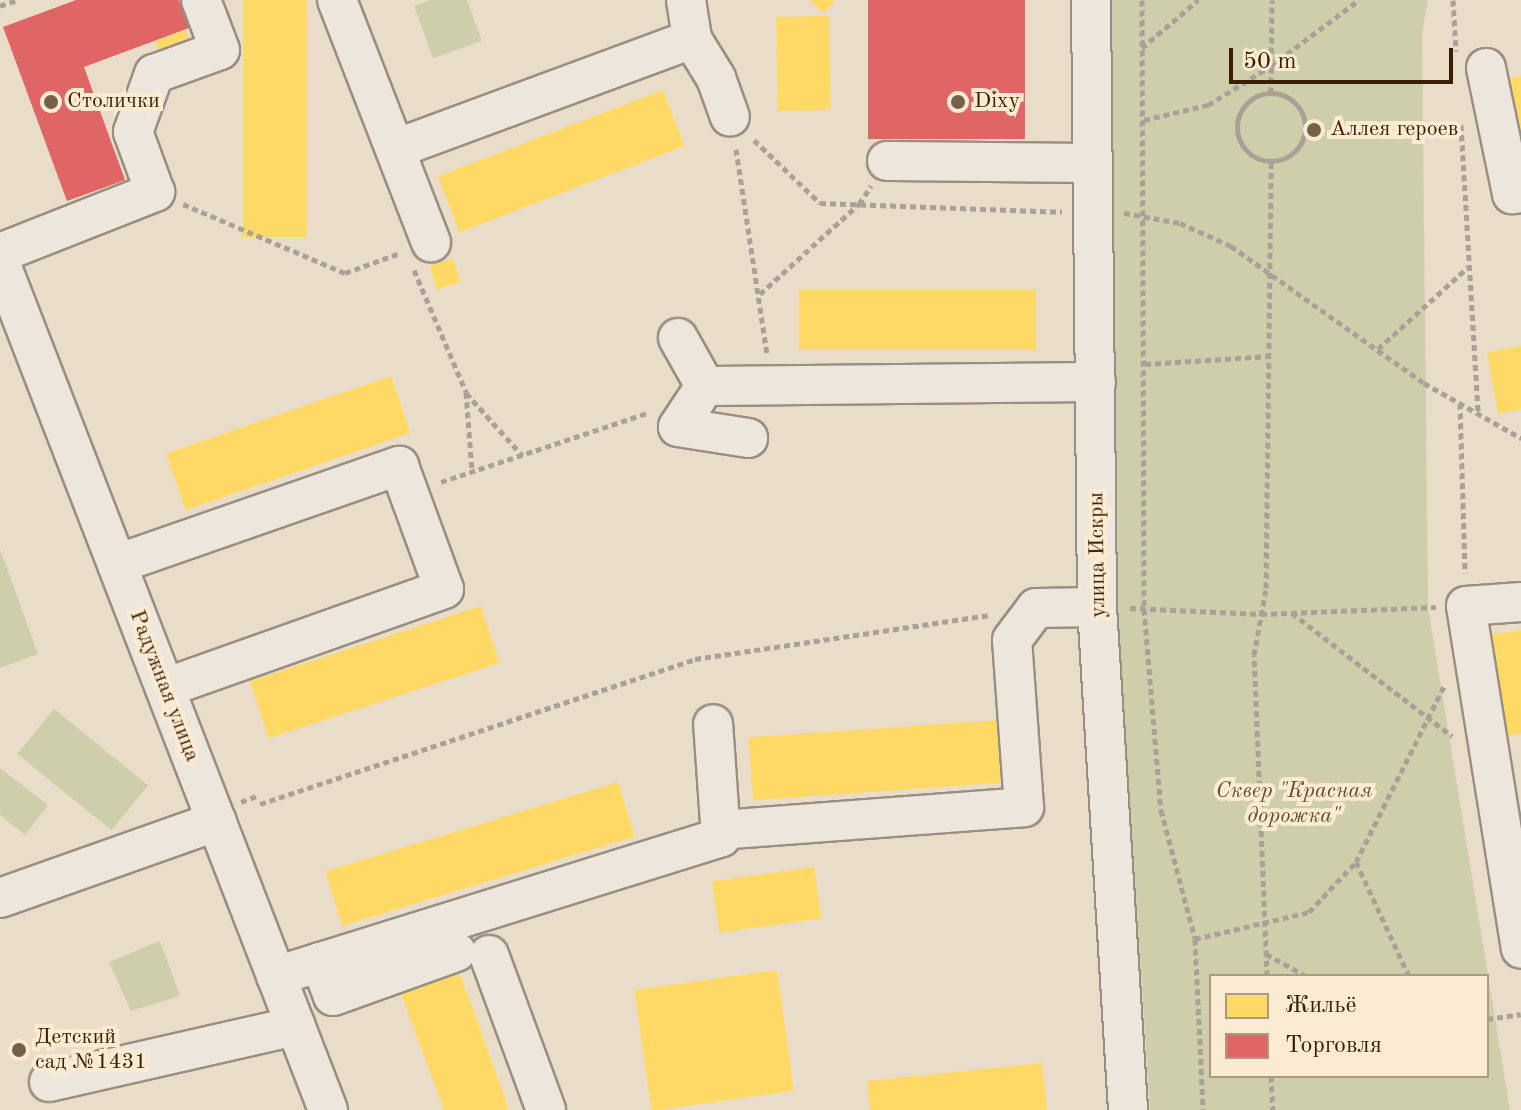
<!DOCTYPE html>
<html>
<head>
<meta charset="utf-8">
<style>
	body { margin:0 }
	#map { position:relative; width:1521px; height:1110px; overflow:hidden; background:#e9dcc8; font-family:"Old Standard TT",serif }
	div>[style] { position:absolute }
	.green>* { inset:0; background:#cfceaa; transform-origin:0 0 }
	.homes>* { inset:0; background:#ffd966; transform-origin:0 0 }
	.shops>* { inset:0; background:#e06666; transform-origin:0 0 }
	.path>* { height:5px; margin-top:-2.5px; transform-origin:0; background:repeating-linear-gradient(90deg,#a9a198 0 6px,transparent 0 10px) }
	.path>.ring { margin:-2.5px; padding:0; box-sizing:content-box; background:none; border:5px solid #a9a198; border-radius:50% }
	.roads { filter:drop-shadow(2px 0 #998e80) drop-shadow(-2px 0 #998e80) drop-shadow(0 2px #998e80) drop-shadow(0 -2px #998e80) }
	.minor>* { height:38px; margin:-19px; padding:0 19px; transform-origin:19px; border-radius:19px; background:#ece6dc }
	.dots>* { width:22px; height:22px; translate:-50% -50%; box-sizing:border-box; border:4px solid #faebd2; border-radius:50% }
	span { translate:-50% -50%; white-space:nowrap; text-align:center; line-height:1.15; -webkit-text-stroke:8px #faebd2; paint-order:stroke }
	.poi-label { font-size:22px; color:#3a1e06 }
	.left { translate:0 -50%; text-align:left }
	.street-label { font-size:22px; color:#3a1e06 }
	.park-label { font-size:22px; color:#605030; font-style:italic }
	.legend { position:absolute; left:1209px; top:974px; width:280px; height:104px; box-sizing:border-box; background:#faebd2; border:2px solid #ad9980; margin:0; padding:10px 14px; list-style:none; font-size:24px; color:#3a1e06 }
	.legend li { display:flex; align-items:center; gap:16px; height:40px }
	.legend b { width:40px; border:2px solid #ad9980 }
	.scale { position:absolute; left:1229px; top:48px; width:224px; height:36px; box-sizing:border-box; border:4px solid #3a1e06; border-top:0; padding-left:10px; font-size:24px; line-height:28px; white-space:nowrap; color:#3a1e06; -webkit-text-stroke:6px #faebd2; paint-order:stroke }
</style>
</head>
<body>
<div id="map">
	<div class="green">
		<div style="clip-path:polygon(431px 0,467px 0,482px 41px,433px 58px,414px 6px)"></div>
		<div style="clip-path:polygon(evenodd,1110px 0,1428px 0,1422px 34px,1428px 607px,1510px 1110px,1150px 1110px,1118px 627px,1110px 0,1211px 976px,1487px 976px,1487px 1076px,1211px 1076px,1211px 976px)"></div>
		<div style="clip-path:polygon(0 549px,38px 654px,0 668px)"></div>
		<div style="left:54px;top:709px;width:121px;height:58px;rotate:39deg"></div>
		<div style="clip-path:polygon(0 768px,48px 805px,25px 835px,0 815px)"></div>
		<div style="clip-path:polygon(160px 941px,180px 996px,131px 1011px,109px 962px)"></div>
	</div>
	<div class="homes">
		<div style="left:243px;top:0;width:64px;height:237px"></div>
		<div style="clip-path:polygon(809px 0,835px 0,824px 13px)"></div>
		<div style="left:829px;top:16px;width:94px;height:53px;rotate:89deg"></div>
		<div style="left:185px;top:30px;width:17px;height:32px;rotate:69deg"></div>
		<div style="clip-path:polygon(1521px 76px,1521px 165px,1502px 80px)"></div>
		<div style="left:663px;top:90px;width:60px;height:241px;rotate:69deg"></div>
		<div style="left:453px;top:258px;width:25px;height:25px;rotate:72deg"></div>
		<div style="left:1036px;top:290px;width:60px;height:237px;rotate:90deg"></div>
		<div style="clip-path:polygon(1521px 346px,1521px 409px,1498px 414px,1487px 352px)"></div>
		<div style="left:391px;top:376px;width:60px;height:238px;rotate:71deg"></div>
		<div style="left:481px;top:606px;width:60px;height:243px;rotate:72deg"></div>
		<div style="clip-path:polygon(1521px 630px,1521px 734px,1496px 738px,1481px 636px)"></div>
		<div style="left:998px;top:720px;width:63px;height:250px;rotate:86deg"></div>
		<div style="left:618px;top:782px;width:57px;height:306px;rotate:73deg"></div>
		<div style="left:814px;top:867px;width:52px;height:103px;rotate:82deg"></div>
		<div style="left:777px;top:970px;width:122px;height:144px;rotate:82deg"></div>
		<div style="clip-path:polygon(459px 973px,473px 1009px,509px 1110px,444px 1110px,401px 994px)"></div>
		<div style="clip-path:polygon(1042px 1063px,1047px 1110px,870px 1110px,867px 1081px)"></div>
	</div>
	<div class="shops">
		<div style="clip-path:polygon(76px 0,179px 0,189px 28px,84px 67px,125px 180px,67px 201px,3px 27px)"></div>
		<div style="left:868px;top:0;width:157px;height:139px"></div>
	</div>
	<div class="path">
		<div style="left:1142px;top:0;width:609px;rotate:89.81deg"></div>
		<div style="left:1144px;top:609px;width:202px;rotate:85.2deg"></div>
		<div style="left:1161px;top:810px;width:133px;rotate:75.2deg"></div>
		<div style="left:1195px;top:939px;width:171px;rotate:87.3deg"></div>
		<div style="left:1453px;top:0;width:51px;rotate:86.6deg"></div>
		<div style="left:0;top:6px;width:18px;rotate:-19deg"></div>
		<div style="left:1142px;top:48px;width:74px;rotate:-40.6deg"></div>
		<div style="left:1271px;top:93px;width:93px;rotate:-89.4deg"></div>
		<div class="ring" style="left:1237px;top:93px;width:63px;height:63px"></div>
		<div style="left:1144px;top:120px;width:66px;rotate:-13.2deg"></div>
		<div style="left:1208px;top:105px;width:74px;rotate:-31.8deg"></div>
		<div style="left:1271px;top:66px;width:110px;rotate:-36.9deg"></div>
		<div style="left:1461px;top:125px;width:288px;rotate:86.6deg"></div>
		<div style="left:754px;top:140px;width:91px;rotate:43.7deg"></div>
		<div style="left:820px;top:203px;width:242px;rotate:2.1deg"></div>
		<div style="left:736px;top:149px;width:206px;rotate:81.4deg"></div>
		<div style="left:183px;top:204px;width:176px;rotate:23.1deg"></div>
		<div style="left:345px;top:273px;width:59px;rotate:-20deg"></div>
		<div style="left:1124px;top:213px;width:57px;rotate:10.1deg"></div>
		<div style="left:1180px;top:223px;width:56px;rotate:24.3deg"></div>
		<div style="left:1231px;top:246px;width:237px;rotate:35.4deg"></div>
		<div style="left:1424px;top:383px;width:112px;rotate:29.6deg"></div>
		<div style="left:414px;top:270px;width:133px;rotate:66.9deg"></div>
		<div style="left:466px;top:392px;width:80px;rotate:85.7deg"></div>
		<div style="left:760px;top:294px;width:134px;rotate:-42.3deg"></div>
		<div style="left:859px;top:204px;width:22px;rotate:-56deg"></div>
		<div style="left:1378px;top:349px;width:122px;rotate:-42.3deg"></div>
		<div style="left:1145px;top:364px;width:126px;rotate:-3.6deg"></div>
		<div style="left:466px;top:393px;width:84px;rotate:47.9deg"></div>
		<div style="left:1460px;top:403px;width:170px;rotate:88.3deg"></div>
		<div style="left:441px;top:482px;width:217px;rotate:-18.5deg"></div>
		<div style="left:1130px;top:608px;width:131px;rotate:2.6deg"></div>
		<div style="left:1261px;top:614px;width:175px;rotate:-2.3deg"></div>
		<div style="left:1292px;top:613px;width:202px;rotate:37.6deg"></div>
		<div style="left:241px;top:802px;width:17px;rotate:-21deg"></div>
		<div style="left:260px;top:804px;width:459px;rotate:-18.4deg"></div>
		<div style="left:695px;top:659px;width:296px;rotate:-8.5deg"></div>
		<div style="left:1356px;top:862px;width:126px;rotate:65.1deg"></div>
		<div style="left:1195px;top:939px;width:117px;rotate:-13.3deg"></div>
		<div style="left:1309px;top:912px;width:69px;rotate:-46.8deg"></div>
		<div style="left:1356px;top:862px;width:197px;rotate:-63.4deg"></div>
		<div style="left:1266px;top:954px;width:46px;rotate:28.8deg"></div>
		<div style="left:1267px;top:976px;width:321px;rotate:-92.3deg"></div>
		<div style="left:1254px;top:655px;width:68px;rotate:-79.8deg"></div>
		<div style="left:1266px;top:588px;width:427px;rotate:-89.3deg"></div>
		<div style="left:1487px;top:1019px;width:34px;rotate:-8deg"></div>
		<div style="left:1271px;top:1076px;width:34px;rotate:87deg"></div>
	</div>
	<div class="roads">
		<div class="minor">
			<div style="left:337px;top:0;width:260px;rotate:68.8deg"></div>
			<div style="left:686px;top:0;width:39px;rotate:81deg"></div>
			<div style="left:692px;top:39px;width:46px;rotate:58.4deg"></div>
			<div style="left:716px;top:78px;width:41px;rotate:70.3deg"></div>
			<div style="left:1091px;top:0;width:607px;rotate:89.43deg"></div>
			<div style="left:1097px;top:607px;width:504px;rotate:86.47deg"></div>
			<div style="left:1486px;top:68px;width:129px;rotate:78.3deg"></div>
			<div style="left:1512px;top:194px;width:9px;rotate:-6deg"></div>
			<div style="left:395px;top:149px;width:317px;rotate:-20.3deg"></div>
			<div style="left:887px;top:161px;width:206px;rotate:0.6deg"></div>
			<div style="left:0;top:253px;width:167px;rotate:-21.5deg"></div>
			<div style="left:155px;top:192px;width:64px;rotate:-110.1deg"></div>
			<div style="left:133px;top:132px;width:62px;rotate:-70.1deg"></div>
			<div style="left:154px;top:74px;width:70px;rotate:-20deg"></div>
			<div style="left:220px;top:50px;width:53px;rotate:-110.8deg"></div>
			<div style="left:0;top:262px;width:909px;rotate:68.85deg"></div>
			<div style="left:678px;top:338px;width:55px;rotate:60.6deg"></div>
			<div style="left:705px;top:386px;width:391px;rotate:-0.6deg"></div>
			<div style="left:705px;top:386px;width:49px;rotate:123.4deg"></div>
			<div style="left:678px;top:427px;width:71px;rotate:8.9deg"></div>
			<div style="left:117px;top:564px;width:299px;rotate:-19.2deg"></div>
			<div style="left:399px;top:466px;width:131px;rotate:69.9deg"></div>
			<div style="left:444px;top:589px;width:296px;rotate:160.5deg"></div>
			<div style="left:1521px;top:602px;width:55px;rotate:175.8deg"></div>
			<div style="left:1466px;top:606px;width:347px;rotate:80.9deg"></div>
			<div style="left:720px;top:830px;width:305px;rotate:-4.3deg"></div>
			<div style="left:1024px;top:807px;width:167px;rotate:-94.1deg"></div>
			<div style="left:1012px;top:640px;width:40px;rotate:-53deg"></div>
			<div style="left:1036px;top:608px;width:61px;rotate:-0.9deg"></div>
			<div style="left:0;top:898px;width:230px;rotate:-19.5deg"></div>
			<div style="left:489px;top:955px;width:165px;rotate:69.8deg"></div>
			<div style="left:320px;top:962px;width:36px;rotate:69deg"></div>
			<div style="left:333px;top:996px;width:131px;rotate:-19.7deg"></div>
			<div style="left:276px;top:976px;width:466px;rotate:-17.3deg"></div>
			<div style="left:721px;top:837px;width:113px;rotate:-94deg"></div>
			<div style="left:49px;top:1082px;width:253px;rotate:-12.8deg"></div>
		</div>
	</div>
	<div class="dots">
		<div style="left:51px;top:102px;background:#77604a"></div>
		<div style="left:958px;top:102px;background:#77604a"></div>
		<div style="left:1314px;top:130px;background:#77604a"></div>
		<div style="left:19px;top:1050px;background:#77604a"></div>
	</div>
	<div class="poi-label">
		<span class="left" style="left:67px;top:102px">Столички</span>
		<span class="left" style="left:974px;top:102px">Dixy</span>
		<span class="left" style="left:1330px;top:130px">Аллея героев</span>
		<span class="left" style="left:35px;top:1050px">Детский<br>сад №1431</span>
	</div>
	<div class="street-label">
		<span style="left:1098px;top:555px;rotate:-91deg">улица Искры</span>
		<span style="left:164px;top:686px;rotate:69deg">Радужная улица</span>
	</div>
	<div class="park-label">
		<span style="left:1294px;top:804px">Сквер "Красная<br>дорожка"</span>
	</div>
	<ul class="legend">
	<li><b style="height:22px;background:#ffd966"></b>Жильё</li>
	<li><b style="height:22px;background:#e06666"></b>Торговля</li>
	</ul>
	<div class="scale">50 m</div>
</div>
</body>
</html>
